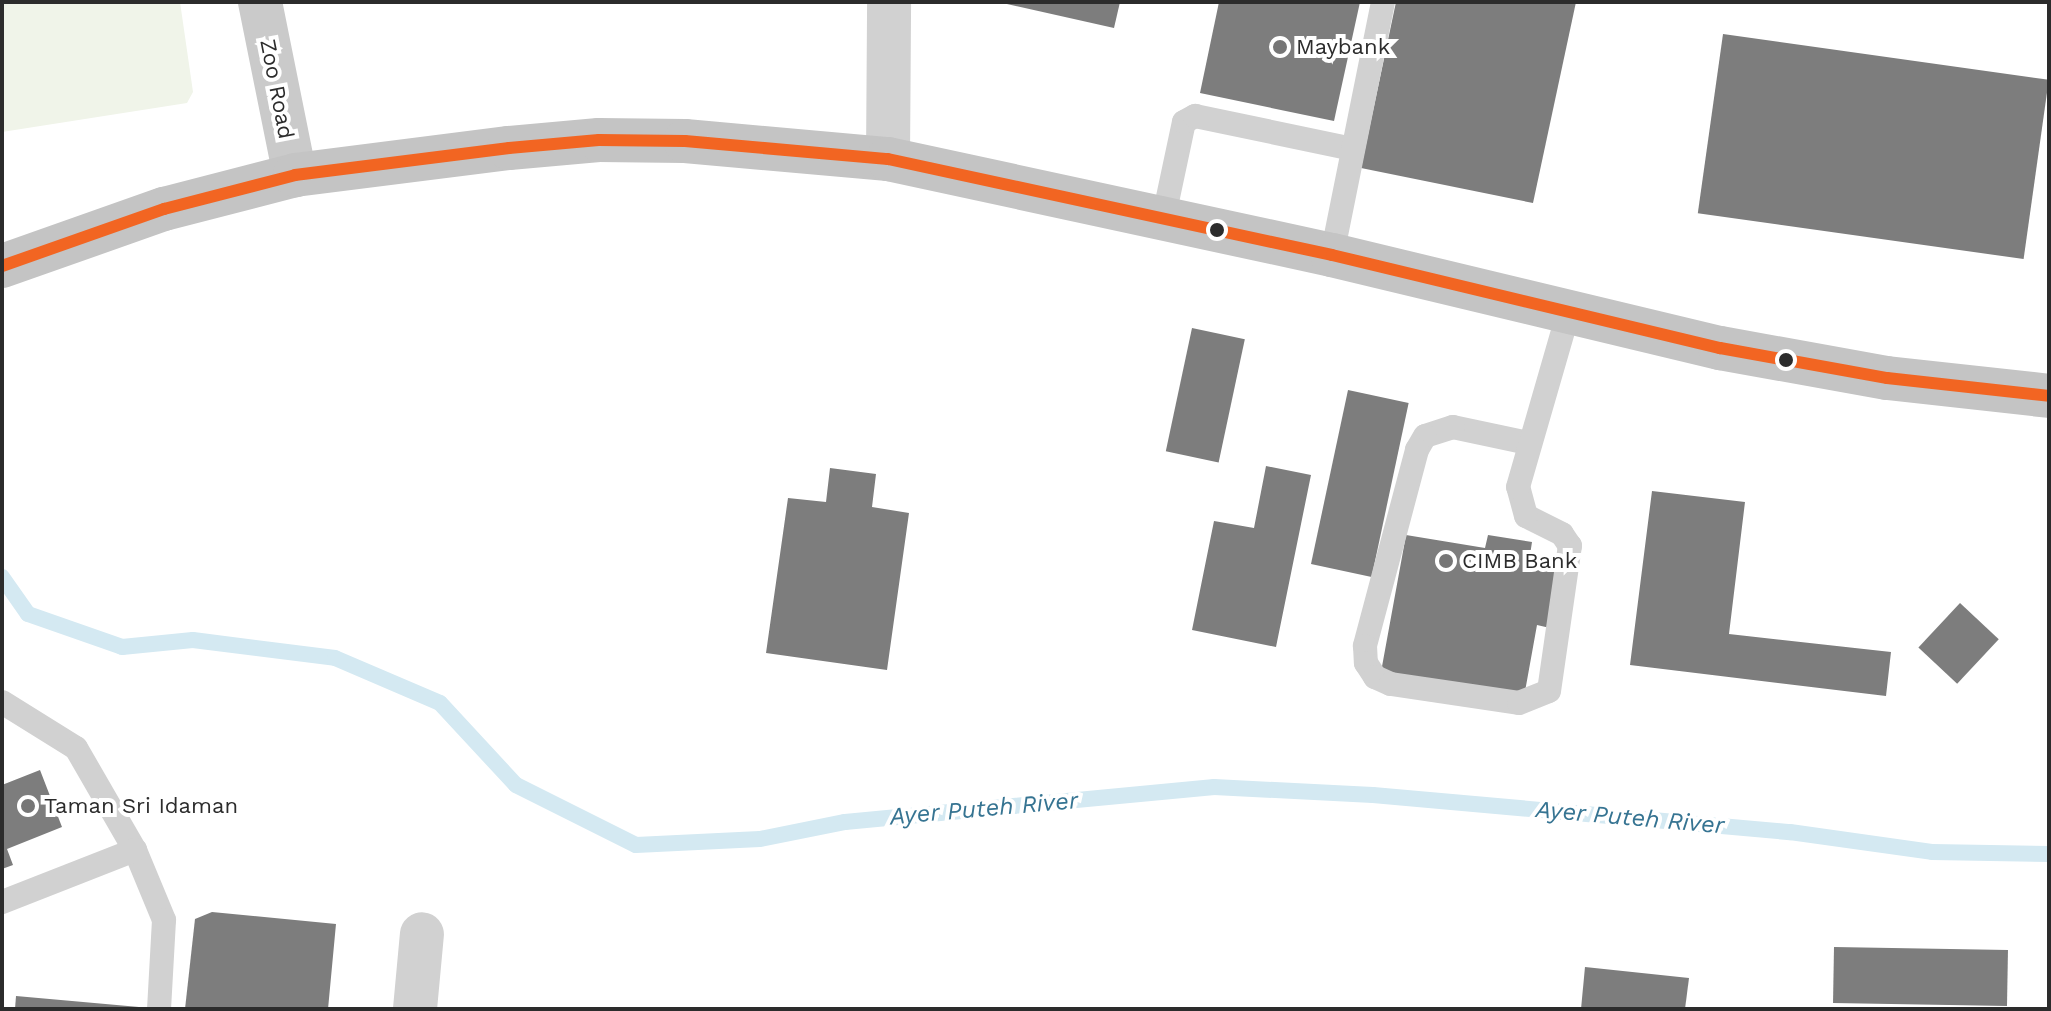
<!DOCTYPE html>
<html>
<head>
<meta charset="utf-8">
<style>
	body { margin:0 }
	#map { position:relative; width:2051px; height:1011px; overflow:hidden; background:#fff; font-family:"Work Sans",sans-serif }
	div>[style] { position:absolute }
	.green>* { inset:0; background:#f0f4e9 }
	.stream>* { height:16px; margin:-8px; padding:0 8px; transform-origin:8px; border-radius:8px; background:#d4e9f2 }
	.building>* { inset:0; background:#7d7d7d; transform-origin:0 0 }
	.service>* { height:24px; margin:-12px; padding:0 12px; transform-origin:12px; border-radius:12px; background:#d1d1d1 }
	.minor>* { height:44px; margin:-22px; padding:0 22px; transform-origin:22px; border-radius:22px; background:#d1d1d1 }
	.secondary>* { height:44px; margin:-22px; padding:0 22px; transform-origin:22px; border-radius:22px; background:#cacaca }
	.primary>* { height:44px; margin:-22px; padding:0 22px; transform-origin:22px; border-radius:22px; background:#c4c4c4 }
	.bus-1>* { height:12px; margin:-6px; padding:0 6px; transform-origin:6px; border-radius:6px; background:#f26522 }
	.dots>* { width:22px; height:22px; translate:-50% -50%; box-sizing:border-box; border:4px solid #fff; border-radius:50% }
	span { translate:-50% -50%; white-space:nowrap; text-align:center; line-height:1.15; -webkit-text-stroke:8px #fff; paint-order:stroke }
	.poi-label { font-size:22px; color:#2c2c2c }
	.left { translate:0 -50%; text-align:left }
	.street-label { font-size:22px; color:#2c2c2c }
	.water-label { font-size:24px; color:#367492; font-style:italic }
	.frame { position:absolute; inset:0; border:4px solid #2c2c2c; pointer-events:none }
</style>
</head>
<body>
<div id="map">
	<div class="green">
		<div style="clip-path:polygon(2px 2px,180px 2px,193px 92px,187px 103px,2px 132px)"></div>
	</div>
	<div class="stream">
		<div style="left:2px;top:577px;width:45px;rotate:54.9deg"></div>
		<div style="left:28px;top:614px;width:100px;rotate:19.3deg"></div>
		<div style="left:122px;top:647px;width:71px;rotate:-5.6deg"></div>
		<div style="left:193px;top:640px;width:143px;rotate:7.2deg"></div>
		<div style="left:335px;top:658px;width:114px;rotate:23.2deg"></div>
		<div style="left:440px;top:703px;width:112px;rotate:47.2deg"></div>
		<div style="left:516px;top:785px;width:134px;rotate:26.6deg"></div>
		<div style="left:636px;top:845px;width:124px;rotate:-2.8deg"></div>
		<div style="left:760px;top:839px;width:87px;rotate:-11.3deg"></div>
		<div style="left:845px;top:822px;width:371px;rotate:-5.4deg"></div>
		<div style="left:1214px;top:787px;width:159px;rotate:2.9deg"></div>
		<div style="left:1373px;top:795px;width:419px;rotate:5.1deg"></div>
		<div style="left:1790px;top:832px;width:143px;rotate:8deg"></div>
		<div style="left:1932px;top:852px;width:117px;rotate:1deg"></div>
	</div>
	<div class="building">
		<div style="clip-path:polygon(998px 2px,1120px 2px,1114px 28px)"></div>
		<div style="clip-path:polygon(1219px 2px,1360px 2px,1334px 121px,1200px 93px)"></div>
		<div style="clip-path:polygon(1396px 2px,1576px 2px,1533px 203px,1361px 168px)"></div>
		<div style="left:1723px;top:34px;width:329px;height:181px;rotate:8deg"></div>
		<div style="left:1192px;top:328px;width:54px;height:126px;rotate:12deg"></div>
		<div style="left:1348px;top:390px;width:62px;height:178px;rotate:12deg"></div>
		<div style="clip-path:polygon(1266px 466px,1311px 475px,1276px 647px,1192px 630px,1214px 521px,1254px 528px)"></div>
		<div style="clip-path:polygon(830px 468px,876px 474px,872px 507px,909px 513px,887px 670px,766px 653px,788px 498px,826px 502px)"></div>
		<div style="clip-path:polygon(1652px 491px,1745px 502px,1729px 634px,1891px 652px,1886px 696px,1630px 665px)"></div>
		<div style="clip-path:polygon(1406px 535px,1485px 548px,1488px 535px,1532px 542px,1530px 555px,1562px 561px,1550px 628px,1537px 625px,1524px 697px,1381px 672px)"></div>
		<div style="left:1960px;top:603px;width:53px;height:61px;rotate:43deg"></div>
		<div style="clip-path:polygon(40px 770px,62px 827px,7px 849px,13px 865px,2px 869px,2px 785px)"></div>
		<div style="clip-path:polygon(212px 912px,336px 924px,328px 1009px,185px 1009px,195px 919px)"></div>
		<div style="left:1834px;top:947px;width:174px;height:56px;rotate:1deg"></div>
		<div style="clip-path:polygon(1585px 967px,1689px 978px,1685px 1009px,1581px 1009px)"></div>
		<div style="clip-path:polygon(16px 996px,139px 1007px,139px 1009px,15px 1009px)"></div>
	</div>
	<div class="service">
		<div style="left:1164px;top:216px;width:96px;rotate:-78deg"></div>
		<div style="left:1184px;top:122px;width:13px;rotate:-29deg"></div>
		<div style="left:1195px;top:116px;width:161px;rotate:11.8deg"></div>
		<div style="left:1332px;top:255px;width:258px;rotate:-78.6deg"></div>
		<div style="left:1528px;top:443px;width:77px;rotate:-168deg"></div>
		<div style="left:1453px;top:427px;width:29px;rotate:162deg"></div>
		<div style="left:1425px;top:436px;width:16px;rotate:120deg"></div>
		<div style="left:1417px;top:450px;width:203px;rotate:104.9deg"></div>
		<div style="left:1365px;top:646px;width:17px;rotate:87deg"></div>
		<div style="left:1366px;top:663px;width:17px;rotate:57deg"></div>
		<div style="left:1375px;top:677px;width:17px;rotate:24deg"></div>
		<div style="left:1391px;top:684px;width:129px;rotate:8.4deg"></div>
		<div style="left:1519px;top:703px;width:32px;rotate:-22deg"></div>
		<div style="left:1549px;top:691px;width:147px;rotate:-81.8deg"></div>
		<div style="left:1570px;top:546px;width:14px;rotate:-124deg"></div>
		<div style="left:1562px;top:534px;width:40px;rotate:-153.4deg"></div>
		<div style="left:1526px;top:516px;width:30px;rotate:-105deg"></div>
		<div style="left:1518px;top:487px;width:180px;rotate:-73.9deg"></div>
		<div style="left:2px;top:702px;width:87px;rotate:31.9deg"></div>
		<div style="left:76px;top:748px;width:118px;rotate:60deg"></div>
		<div style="left:135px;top:850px;width:76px;rotate:67.5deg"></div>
		<div style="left:164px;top:920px;width:89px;rotate:93.2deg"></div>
		<div style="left:2px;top:902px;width:143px;rotate:-21.4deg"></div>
	</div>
	<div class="minor">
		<div style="left:888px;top:159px;width:157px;rotate:-89.6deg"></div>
		<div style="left:415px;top:1009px;width:75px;rotate:-84.7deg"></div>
	</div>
	<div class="secondary">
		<div style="left:260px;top:2px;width:177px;rotate:78.6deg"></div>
	</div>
	<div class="primary">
		<div style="left:2px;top:266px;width:172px;rotate:-19.4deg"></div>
		<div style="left:164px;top:209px;width:135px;rotate:-14.5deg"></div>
		<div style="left:295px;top:175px;width:216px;rotate:-7.2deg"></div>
		<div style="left:509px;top:148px;width:90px;rotate:-5.1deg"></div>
		<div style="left:599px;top:140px;width:86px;rotate:0.7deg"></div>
		<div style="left:685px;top:141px;width:204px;rotate:5.1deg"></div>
		<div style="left:888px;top:159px;width:454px;rotate:12.2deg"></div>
		<div style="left:1332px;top:255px;width:399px;rotate:13.5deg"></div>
		<div style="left:1720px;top:348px;width:170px;rotate:10.2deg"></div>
		<div style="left:1887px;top:378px;width:163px;rotate:6.3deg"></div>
	</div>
	<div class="bus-1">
		<div style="left:2px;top:266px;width:172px;rotate:-19.4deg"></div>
		<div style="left:164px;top:209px;width:135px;rotate:-14.5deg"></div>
		<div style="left:295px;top:175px;width:216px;rotate:-7.2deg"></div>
		<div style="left:509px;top:148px;width:90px;rotate:-5.1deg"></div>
		<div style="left:599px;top:140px;width:86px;rotate:0.7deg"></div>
		<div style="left:685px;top:141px;width:204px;rotate:5.1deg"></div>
		<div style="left:888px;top:159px;width:454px;rotate:12.2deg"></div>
		<div style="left:1332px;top:255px;width:399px;rotate:13.5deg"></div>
		<div style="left:1720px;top:348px;width:170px;rotate:10.2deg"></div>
		<div style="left:1887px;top:378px;width:163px;rotate:6.3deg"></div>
	</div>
	<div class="dots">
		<div style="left:1280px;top:47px;background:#767676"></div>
		<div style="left:1217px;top:230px;background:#2c2c2c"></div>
		<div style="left:1786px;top:360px;background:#2c2c2c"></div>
		<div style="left:1446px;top:561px;background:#767676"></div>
		<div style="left:28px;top:806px;background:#767676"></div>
	</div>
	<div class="poi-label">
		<span class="left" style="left:1296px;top:47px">Maybank</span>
		<span class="left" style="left:1462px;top:561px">CIMB Bank</span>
		<span class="left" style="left:44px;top:806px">Taman Sri Idaman</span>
	</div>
	<div class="street-label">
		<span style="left:277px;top:89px;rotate:79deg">Zoo Road</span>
	</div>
	<div class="water-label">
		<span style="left:984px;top:809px;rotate:-5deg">Ayer Puteh River</span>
		<span style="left:1630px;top:818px;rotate:5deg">Ayer Puteh River</span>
	</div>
	<div class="frame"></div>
</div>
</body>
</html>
